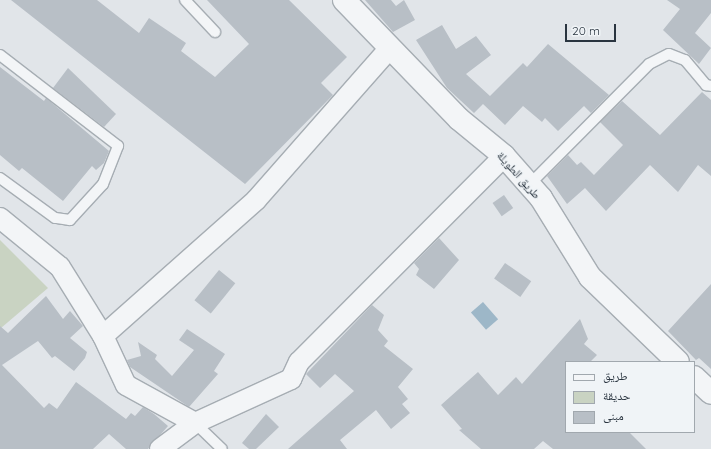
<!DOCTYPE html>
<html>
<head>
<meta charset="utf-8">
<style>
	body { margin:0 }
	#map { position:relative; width:711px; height:449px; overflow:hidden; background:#e1e5e9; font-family:Quicksand,"Noto Naskh Arabic",sans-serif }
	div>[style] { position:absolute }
	.green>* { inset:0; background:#c9d3c2 }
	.water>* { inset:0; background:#9db7c8; transform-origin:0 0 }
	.building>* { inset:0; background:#b8bfc6; transform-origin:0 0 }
	.roads { filter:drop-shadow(1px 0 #a6adb3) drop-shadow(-1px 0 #a6adb3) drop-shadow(0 1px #a6adb3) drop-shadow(0 -1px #a6adb3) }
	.service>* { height:10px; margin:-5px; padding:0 5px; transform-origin:5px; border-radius:5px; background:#f3f5f7 }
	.minor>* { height:20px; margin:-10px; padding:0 10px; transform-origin:10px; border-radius:10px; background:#f3f5f7 }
	.tertiary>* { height:22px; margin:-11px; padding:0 11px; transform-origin:11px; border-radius:11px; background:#f3f5f7 }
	span { translate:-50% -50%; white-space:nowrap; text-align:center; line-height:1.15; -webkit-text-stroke:3.5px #f0f4f7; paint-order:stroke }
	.street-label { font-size:12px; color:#2a3540 }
	.legend { position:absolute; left:565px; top:361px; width:130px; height:72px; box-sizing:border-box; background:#f0f4f7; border:1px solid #a1a8ae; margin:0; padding:5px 7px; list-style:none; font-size:12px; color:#2a3540 }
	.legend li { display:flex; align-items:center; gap:8px; height:20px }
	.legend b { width:20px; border:1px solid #a1a8ae }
	.scale { position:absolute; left:565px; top:24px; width:51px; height:18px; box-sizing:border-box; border:2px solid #2a3540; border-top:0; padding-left:5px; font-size:12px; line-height:14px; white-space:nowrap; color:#2a3540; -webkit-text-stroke:3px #f0f4f7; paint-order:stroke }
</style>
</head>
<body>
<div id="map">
	<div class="green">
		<div style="clip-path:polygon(0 240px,48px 288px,1px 328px,0 327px)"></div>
	</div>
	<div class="water">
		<div style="left:483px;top:302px;width:23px;height:16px;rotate:49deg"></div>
	</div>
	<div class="building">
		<div style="clip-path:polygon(11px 0,97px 0,139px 33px,149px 18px,186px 43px,181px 51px,215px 77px,249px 44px,207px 0,289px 0,347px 57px,321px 83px,333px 95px,245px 184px)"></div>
		<div style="clip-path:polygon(365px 0,391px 0,396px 6px,404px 0,415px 20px,393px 32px)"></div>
		<div style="clip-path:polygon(667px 0,711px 0,711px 13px,695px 33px,711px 48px,699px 64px,663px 30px,680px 9px)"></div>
		<div style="clip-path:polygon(442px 25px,456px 49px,476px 36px,491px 55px,466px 74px,490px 96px,523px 63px,527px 67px,548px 44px,609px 95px,591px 113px,584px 106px,558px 131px,545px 118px,542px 122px,523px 106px,505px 125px,483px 104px,474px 113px,447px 88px,416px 40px)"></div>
		<div style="clip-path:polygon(0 67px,44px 101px,46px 98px,109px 151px,104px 163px,96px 170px,92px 166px,63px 201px,22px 168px,19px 171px,0 155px)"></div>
		<div style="clip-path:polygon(68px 68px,116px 114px,104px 127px,53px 88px)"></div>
		<div style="clip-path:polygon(702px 92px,711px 100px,711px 176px,698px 165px,678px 192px,650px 165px,606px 211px,585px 188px,567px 204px,547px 176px,568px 155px,577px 165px,581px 162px,594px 175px,623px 145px,600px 122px,622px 101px,660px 135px)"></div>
		<div style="left:504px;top:195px;width:16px;height:14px;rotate:55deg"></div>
		<div style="clip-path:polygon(439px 238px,459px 260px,434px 289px,416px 275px,419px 269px,414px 263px)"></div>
		<div style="left:505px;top:263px;width:32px;height:19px;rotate:35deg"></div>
		<div style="left:219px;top:270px;width:21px;height:39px;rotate:39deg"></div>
		<div style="clip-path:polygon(711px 284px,711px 369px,699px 358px,696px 360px,668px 331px)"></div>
		<div style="clip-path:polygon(46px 296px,63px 319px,70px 311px,83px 326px,70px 338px,87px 352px,85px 358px,74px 371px,55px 356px,52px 358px,38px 341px,2px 365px,44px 408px,49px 403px,57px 409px,76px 382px,126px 419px,131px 413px,135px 416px,143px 407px,154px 414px,168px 426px,148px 449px,126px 449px,109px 434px,93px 449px,0 449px,0 326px,8px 333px)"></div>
		<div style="clip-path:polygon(372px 305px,384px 315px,378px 330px,388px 341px,384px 346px,413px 369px,398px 387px,408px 399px,402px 404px,410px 413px,391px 429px,376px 410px,340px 440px,347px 449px,288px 449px,354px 391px,335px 374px,320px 388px,306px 374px)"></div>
		<div style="clip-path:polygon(580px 319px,588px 339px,584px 344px,597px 355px,590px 362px,566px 362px,566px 432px,629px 432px,646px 449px,553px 449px,543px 441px,534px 449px,481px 449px,459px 430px,462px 429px,441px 405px,478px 372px,498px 395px,516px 377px,522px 384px)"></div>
		<div style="clip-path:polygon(187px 329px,225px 354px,214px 371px,218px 374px,189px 407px,130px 367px,127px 360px,141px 356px,138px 342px,157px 355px,155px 359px,172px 376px,194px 350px,179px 340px)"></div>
		<div style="clip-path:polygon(266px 414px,279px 427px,256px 449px,249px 449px,242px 443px)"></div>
	</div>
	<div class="roads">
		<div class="service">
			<div style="left:185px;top:0;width:44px;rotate:46.8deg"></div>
			<div style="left:0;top:55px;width:149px;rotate:37.6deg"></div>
			<div style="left:118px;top:146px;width:41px;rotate:111.5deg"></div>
			<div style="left:103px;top:184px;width:49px;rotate:132.5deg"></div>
			<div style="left:70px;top:220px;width:15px;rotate:-172deg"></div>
			<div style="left:55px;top:218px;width:68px;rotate:-144deg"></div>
			<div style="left:529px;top:185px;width:170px;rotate:-45.2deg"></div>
			<div style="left:649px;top:64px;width:22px;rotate:-27deg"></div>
			<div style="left:669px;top:54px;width:17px;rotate:21deg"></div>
			<div style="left:685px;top:60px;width:33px;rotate:50deg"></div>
			<div style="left:706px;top:85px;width:5px;rotate:11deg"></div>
			<div style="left:195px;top:423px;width:37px;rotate:44deg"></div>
		</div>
		<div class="minor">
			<div style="left:0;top:218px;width:77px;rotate:39.2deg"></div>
			<div style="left:60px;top:267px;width:81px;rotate:58.1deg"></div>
			<div style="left:103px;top:336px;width:205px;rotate:-41.6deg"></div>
			<div style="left:256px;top:200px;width:201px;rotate:-48.6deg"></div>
			<div style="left:103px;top:336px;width:54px;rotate:64.9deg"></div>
			<div style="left:126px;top:385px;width:79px;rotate:28.8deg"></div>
			<div style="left:160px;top:449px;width:44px;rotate:-36.6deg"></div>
			<div style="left:195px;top:423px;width:106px;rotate:-24.6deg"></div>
			<div style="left:291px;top:379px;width:19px;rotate:-65deg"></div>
			<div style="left:299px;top:362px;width:291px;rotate:-45.1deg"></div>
		</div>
		<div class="tertiary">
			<div style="left:344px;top:0;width:165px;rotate:46deg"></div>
			<div style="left:459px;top:119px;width:58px;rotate:39.4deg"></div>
			<div style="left:504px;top:156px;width:56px;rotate:48.6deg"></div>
			<div style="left:541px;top:198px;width:93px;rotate:58.2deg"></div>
			<div style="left:590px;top:277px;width:122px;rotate:44deg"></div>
			<div style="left:694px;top:377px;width:23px;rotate:43deg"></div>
		</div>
	</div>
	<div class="street-label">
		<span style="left:519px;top:175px;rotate:48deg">طريق الطويلة</span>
	</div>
	<ul class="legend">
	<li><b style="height:5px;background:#f3f5f7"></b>طريق</li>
	<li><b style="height:11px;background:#c9d3c2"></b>حديقة</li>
	<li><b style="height:11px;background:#b8bfc6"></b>مبنى</li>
	</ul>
	<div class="scale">20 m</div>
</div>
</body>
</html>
